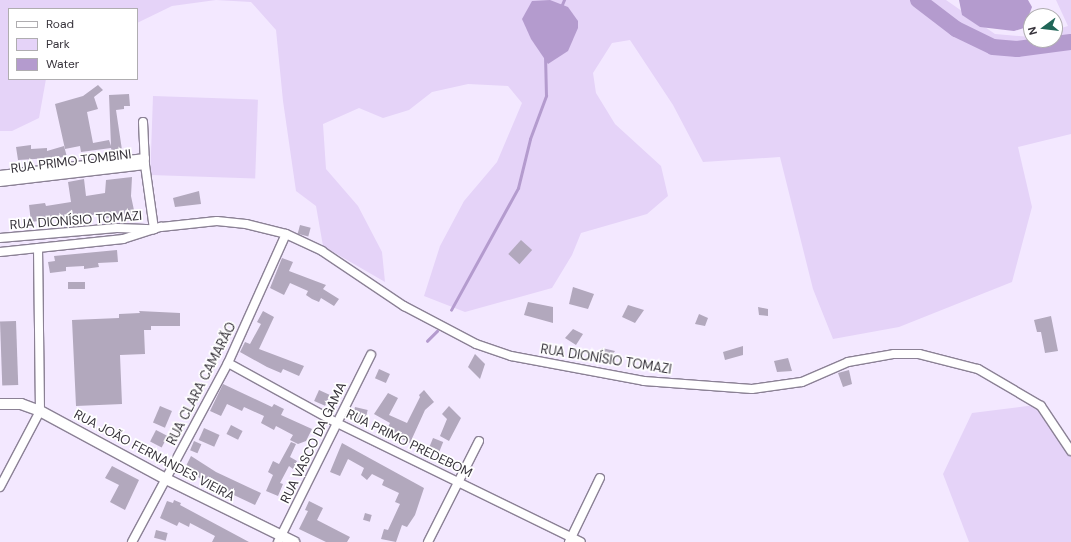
<!DOCTYPE html>
<html>
<head>
<meta charset="utf-8">
<style>
	body { margin:0 }
	#map { position:relative; width:1071px; height:542px; overflow:hidden; background:#f3e8ff; font-family:"DM Sans",sans-serif }
	div>[style] { position:absolute }
	.green>* { inset:0; background:#e5d3f8; transform-origin:0 0 }
	.water>* { inset:0; background:#b49bce }
	.stream>* { height:2.5px; margin:-1.25px; padding:0 1.25px; transform-origin:1.25px; border-radius:1.25px; background:#b49bce }
	.river>* { height:16px; margin:-8px; padding:0 8px; transform-origin:8px; border-radius:8px; background:#b49bce }
	.building>* { inset:0; background:#b2a8bd; transform-origin:0 0 }
	.roads { filter:drop-shadow(1px 0 #8b8195) drop-shadow(-1px 0 #8b8195) drop-shadow(0 1px #8b8195) drop-shadow(0 -1px #8b8195) }
	.minor>* { height:8px; margin:-4px; padding:0 4px; transform-origin:4px; border-radius:4px; background:#fff }
	.tertiary>* { height:10px; margin:-5px; padding:0 5px; transform-origin:5px; border-radius:5px; background:#fff }
	span { translate:-50% -50%; white-space:nowrap; text-align:center; line-height:1.15; -webkit-text-stroke:3.5px #fff; paint-order:stroke }
	.street-label { font-size:13px; color:#36323a }
	.legend { position:absolute; left:8px; top:8px; width:130px; height:72px; box-sizing:border-box; background:#fff; border:1px solid #afadb0; margin:0; padding:5px 7px; list-style:none; font-size:12px; color:#36323a }
	.legend li { display:flex; align-items:center; gap:8px; height:20px }
	.legend b { width:20px; border:1px solid #afadb0 }
	.north { position:absolute; left:1023px; top:8px; width:40px; height:40px; box-sizing:border-box; background:#fff; border:1px solid #afadb0; border-radius:50%; rotate:255deg; font-size:11px; font-weight:700; line-height:16px; text-align:center; color:#36323a }
	.north::after { content:''; display:block; margin:auto; width:14px; height:18px; background:#206658; clip-path:polygon(50% 0,100% 100%,50% 72%,0 100%) }
</style>
</head>
<body>
<div id="map">
	<div class="green">
		<div style="clip-path:polygon(0 0,946px 0,995px 34px,1031px 37px,1031px 40px,1055px 40px,1055px 30px,1068px 26px,1056px 0,1071px 0,1071px 134px,1018px 147px,1032px 207px,1012px 282px,899px 327px,833px 339px,813px 289px,780px 157px,703px 162px,673px 105px,630px 40px,612px 43px,593px 73px,596px 93px,615px 124px,661px 166px,668px 196px,647px 214px,581px 233px,572px 255px,552px 288px,465px 312px,424px 296px,440px 246px,464px 201px,497px 162px,522px 103px,508px 86px,468px 84px,432px 92px,409px 110px,383px 118px,359px 108px,323px 124px,326px 169px,358px 206px,382px 252px,385px 282px,323px 246px,316px 206px,296px 191px,283px 101px,276px 30px,251px 2px,216px 0,172px 6px,137px 23px,137px 9px,9px 9px,9px 79px,46px 79px,39px 118px,12px 131px,0 131px)"></div>
		<div style="left:153px;top:96px;width:105px;height:79px;rotate:2deg"></div>
		<div style="clip-path:polygon(1035px 405px,1071px 450px,1071px 542px,969px 542px,943px 474px,972px 413px)"></div>
	</div>
	<div class="water">
		<div style="clip-path:polygon(550px 0,568px 7px,578px 21px,578px 28px,568px 51px,548px 64px,531px 39px,522px 19px,532px 1px)"></div>
		<div style="clip-path:polygon(959px 0,1028px 0,1032px 7px,1024px 28px,1014px 31px,980px 27px,962px 15px)"></div>
	</div>
	<div class="stream">
		<div style="left:561px;top:7px;width:8px;rotate:-67deg"></div>
		<div style="left:451px;top:310px;width:139px;rotate:-61.2deg"></div>
		<div style="left:518px;top:188px;width:50px;rotate:-76.2deg"></div>
		<div style="left:530px;top:139px;width:46px;rotate:-69.6deg"></div>
		<div style="left:546px;top:96px;width:40px;rotate:-91.4deg"></div>
		<div style="left:427px;top:341px;width:14px;rotate:-45deg"></div>
	</div>
	<div class="river">
		<div style="left:918px;top:0;width:48px;rotate:37.3deg"></div>
		<div style="left:956px;top:29px;width:41px;rotate:25.9deg"></div>
		<div style="left:993px;top:47px;width:24px;rotate:5deg"></div>
		<div style="left:1017px;top:49px;width:54px;rotate:-7.4deg"></div>
	</div>
	<div class="building">
		<div style="clip-path:polygon(98px 85px,103px 90px,94px 97px,98px 109px,87px 112px,93px 143px,109px 140px,111px 146px,109px 95px,129px 94px,130px 106px,124px 106px,124px 109px,116px 110px,122px 150px,112px 152px,111px 148px,81px 152px,80px 146px,65px 149px,55px 104px,83px 96px)"></div>
		<div style="clip-path:polygon(31px 145px,31px 149px,47px 148px,47px 151px,64px 146px,67px 157px,18px 160px,16px 147px)"></div>
		<div style="clip-path:polygon(132px 177px,131px 196px,135px 215px,99px 219px,98px 213px,72px 222px,71px 217px,31px 222px,29px 205px,45px 203px,46px 206px,71px 202px,68px 182px,84px 179px,86px 196px,105px 193px,106px 180px)"></div>
		<div style="clip-path:polygon(199px 191px,201px 204px,175px 207px,173px 198px)"></div>
		<div style="left:300px;top:225px;width:11px;height:9px;rotate:15deg"></div>
		<div style="left:521px;top:240px;width:15px;height:19px;rotate:42deg"></div>
		<div style="clip-path:polygon(117px 250px,118px 262px,98px 263px,99px 267px,84px 269px,84px 266px,66px 267px,66px 271px,50px 273px,48px 262px,55px 261px,54px 256px)"></div>
		<div style="clip-path:polygon(282px 258px,293px 262px,289px 271px,326px 285px,323px 289px,339px 299px,334px 306px,321px 298px,319px 302px,312px 299px,306px 295px,308px 291px,290px 283px,284px 295px,270px 288px)"></div>
		<div style="left:68px;top:282px;width:17px;height:7px"></div>
		<div style="clip-path:polygon(573px 287px,594px 294px,588px 309px,569px 304px)"></div>
		<div style="clip-path:polygon(528px 302px,553px 307px,553px 323px,524px 315px)"></div>
		<div style="clip-path:polygon(628px 305px,644px 310px,635px 323px,622px 317px)"></div>
		<div style="clip-path:polygon(758px 307px,768px 309px,768px 316px,759px 315px)"></div>
		<div style="clip-path:polygon(139px 311px,180px 313px,180px 326px,151px 326px,151px 330px,144px 330px,145px 354px,120px 355px,122px 404px,76px 406px,72px 320px,119px 318px,119px 314px,140px 313px)"></div>
		<div style="clip-path:polygon(263px 311px,274px 317px,259px 349px,304px 366px,299px 376px,283px 369px,281px 373px,267px 367px,240px 352px,245px 342px,250px 344px,261px 324px,257px 322px)"></div>
		<div style="clip-path:polygon(699px 314px,708px 318px,705px 326px,695px 324px)"></div>
		<div style="clip-path:polygon(1051px 316px,1058px 351px,1045px 353px,1041px 332px,1037px 332px,1034px 320px)"></div>
		<div style="left:16px;top:321px;width:64px;height:16px;rotate:88deg"></div>
		<div style="clip-path:polygon(573px 329px,583px 334px,576px 345px,565px 338px)"></div>
		<div style="clip-path:polygon(743px 346px,743px 355px,725px 360px,723px 352px)"></div>
		<div style="clip-path:polygon(602px 348px,615px 351px,608px 361px,600px 358px)"></div>
		<div style="clip-path:polygon(475px 354px,485px 364px,480px 379px,468px 367px)"></div>
		<div style="clip-path:polygon(788px 358px,792px 371px,777px 372px,774px 361px)"></div>
		<div style="left:379px;top:369px;width:12px;height:10px;rotate:24deg"></div>
		<div style="clip-path:polygon(849px 370px,852px 384px,843px 387px,838px 373px)"></div>
		<div style="clip-path:polygon(223px 384px,272px 407px,274px 404px,284px 409px,281px 415px,312px 429px,306px 441px,298px 444px,290px 440px,293px 435px,276px 426px,274px 430px,261px 423px,264px 416px,244px 407px,242px 411px,227px 404px,221px 416px,210px 411px)"></div>
		<div style="left:319px;top:390px;width:12px;height:12px;rotate:24deg"></div>
		<div style="clip-path:polygon(424px 390px,434px 402px,425px 410px,410px 443px,386px 431px,390px 423px,374px 414px,388px 393px,398px 398px,389px 415px,407px 423px,420px 397px,419px 395px)"></div>
		<div style="left:160px;top:406px;width:13px;height:18px;rotate:23deg"></div>
		<div style="clip-path:polygon(449px 406px,461px 418px,449px 441px,440px 436px,447px 419px,442px 414px)"></div>
		<div style="left:355px;top:407px;width:13px;height:12px;rotate:13deg"></div>
		<div style="left:231px;top:425px;width:13px;height:10px;rotate:27deg"></div>
		<div style="left:204px;top:428px;width:17px;height:13px;rotate:24deg"></div>
		<div style="left:156px;top:430px;width:13px;height:13px;rotate:27deg"></div>
		<div style="left:433px;top:438px;width:11px;height:11px;rotate:22deg"></div>
		<div style="left:194px;top:441px;width:8px;height:10px;rotate:23deg"></div>
		<div style="clip-path:polygon(291px 442px,296px 444px,290px 457px,297px 461px,293px 469px,289px 466px,280px 483px,283px 484px,278px 496px,266px 491px,273px 475px,268px 472px,273px 461px,279px 464px)"></div>
		<div style="clip-path:polygon(342px 443px,424px 488px,415px 515px,407px 527px,402px 525px,396px 542px,381px 539px,384px 529px,388px 530px,400px 504px,395px 502px,399px 493px,382px 485px,384px 480px,372px 474px,367px 480px,361px 475px,364px 468px,348px 459px,340px 476px,330px 472px)"></div>
		<div style="clip-path:polygon(191px 456px,216px 472px,261px 493px,255px 505px,204px 481px,185px 468px)"></div>
		<div style="clip-path:polygon(112px 466px,139px 480px,125px 510px,110px 502px,119px 485px,105px 478px)"></div>
		<div style="clip-path:polygon(174px 500px,181px 503px,180px 505px,249px 542px,212px 542px,215px 536px,190px 523px,189px 527px,179px 522px,177px 526px,160px 518px,167px 501px,173px 503px)"></div>
		<div style="clip-path:polygon(309px 501px,323px 508px,317px 520px,350px 537px,347px 542px,326px 542px,299px 529px,308px 511px,305px 510px)"></div>
		<div style="left:365px;top:513px;width:7px;height:7px;rotate:16deg"></div>
		<div style="left:156px;top:530px;width:12px;height:8px;rotate:14deg"></div>
	</div>
	<div class="roads">
		<div class="minor">
			<div style="left:143px;top:122px;width:43px;rotate:87.3deg"></div>
			<div style="left:145px;top:165px;width:65px;rotate:82deg"></div>
			<div style="left:0;top:175px;width:146px;rotate:-6.7deg"></div>
			<div style="left:0;top:182px;width:146px;rotate:-6.7deg"></div>
			<div style="left:0;top:238px;width:117px;rotate:-4.9deg"></div>
			<div style="left:117px;top:228px;width:36px;rotate:2deg"></div>
			<div style="left:0;top:252px;width:124px;rotate:-6deg"></div>
			<div style="left:123px;top:239px;width:40px;rotate:-18deg"></div>
			<div style="left:161px;top:227px;width:56px;rotate:-6.1deg"></div>
			<div style="left:217px;top:221px;width:29px;rotate:6deg"></div>
			<div style="left:246px;top:224px;width:41px;rotate:14deg"></div>
			<div style="left:286px;top:234px;width:40px;rotate:25deg"></div>
			<div style="left:322px;top:251px;width:99px;rotate:33.9deg"></div>
			<div style="left:404px;top:306px;width:81px;rotate:27.8deg"></div>
			<div style="left:476px;top:344px;width:37px;rotate:19deg"></div>
			<div style="left:511px;top:356px;width:135px;rotate:10.6deg"></div>
			<div style="left:644px;top:381px;width:108px;rotate:4.2deg"></div>
			<div style="left:752px;top:389px;width:50px;rotate:-8deg"></div>
			<div style="left:802px;top:382px;width:50px;rotate:-23.5deg"></div>
			<div style="left:848px;top:362px;width:47px;rotate:-9.9deg"></div>
			<div style="left:894px;top:354px;width:25px"></div>
			<div style="left:919px;top:354px;width:61px;rotate:14.3deg"></div>
			<div style="left:978px;top:369px;width:73px;rotate:30.4deg"></div>
			<div style="left:1041px;top:406px;width:54px;rotate:56.3deg"></div>
			<div style="left:228px;top:363px;width:124px;rotate:28.8deg"></div>
			<div style="left:337px;top:423px;width:271px;rotate:26deg"></div>
			<div style="left:0;top:487px;width:86px;rotate:-62.2deg"></div>
			<div style="left:40px;top:411px;width:163px;rotate:-90.7deg"></div>
			<div style="left:132px;top:542px;width:203px;rotate:-61.8deg"></div>
			<div style="left:228px;top:363px;width:141px;rotate:-65.8deg"></div>
			<div style="left:278px;top:542px;width:209px;rotate:-63.6deg"></div>
			<div style="left:428px;top:542px;width:113px;rotate:-63.2deg"></div>
			<div style="left:569px;top:542px;width:71px;rotate:-64.2deg"></div>
		</div>
		<div class="tertiary">
			<div style="left:0;top:404px;width:21px"></div>
			<div style="left:21px;top:404px;width:20px;rotate:20deg"></div>
			<div style="left:40px;top:411px;width:143px;rotate:28.4deg"></div>
			<div style="left:166px;top:479px;width:143px;rotate:26.2deg"></div>
		</div>
	</div>
	<div class="street-label">
		<span style="left:71px;top:162px;rotate:-7deg">RUA PRIMO TOMBINI</span>
		<span style="left:76px;top:221px;rotate:-4deg">RUA DIONÍSIO TOMAZI</span>
		<span style="left:606px;top:360px;rotate:9deg">RUA DIONÍSIO TOMAZI</span>
		<span style="left:202px;top:384px;rotate:-63deg">RUA CLARA CAMARÃO</span>
		<span style="left:314px;top:443px;rotate:-64deg">RUA VASCO DA GAMA</span>
		<span style="left:409px;top:444px;rotate:26deg">RUA PRIMO PREDEBOM</span>
		<span style="left:154px;top:456px;rotate:28deg">RUA JOÃO FERNANDES VIEIRA</span>
	</div>
	<ul class="legend">
	<li><b style="height:5px;background:#fff"></b>Road</li>
	<li><b style="height:11px;background:#e5d3f8"></b>Park</li>
	<li><b style="height:11px;background:#b49bce"></b>Water</li>
	</ul>
	<div class="north">N</div>
</div>
</body>
</html>
